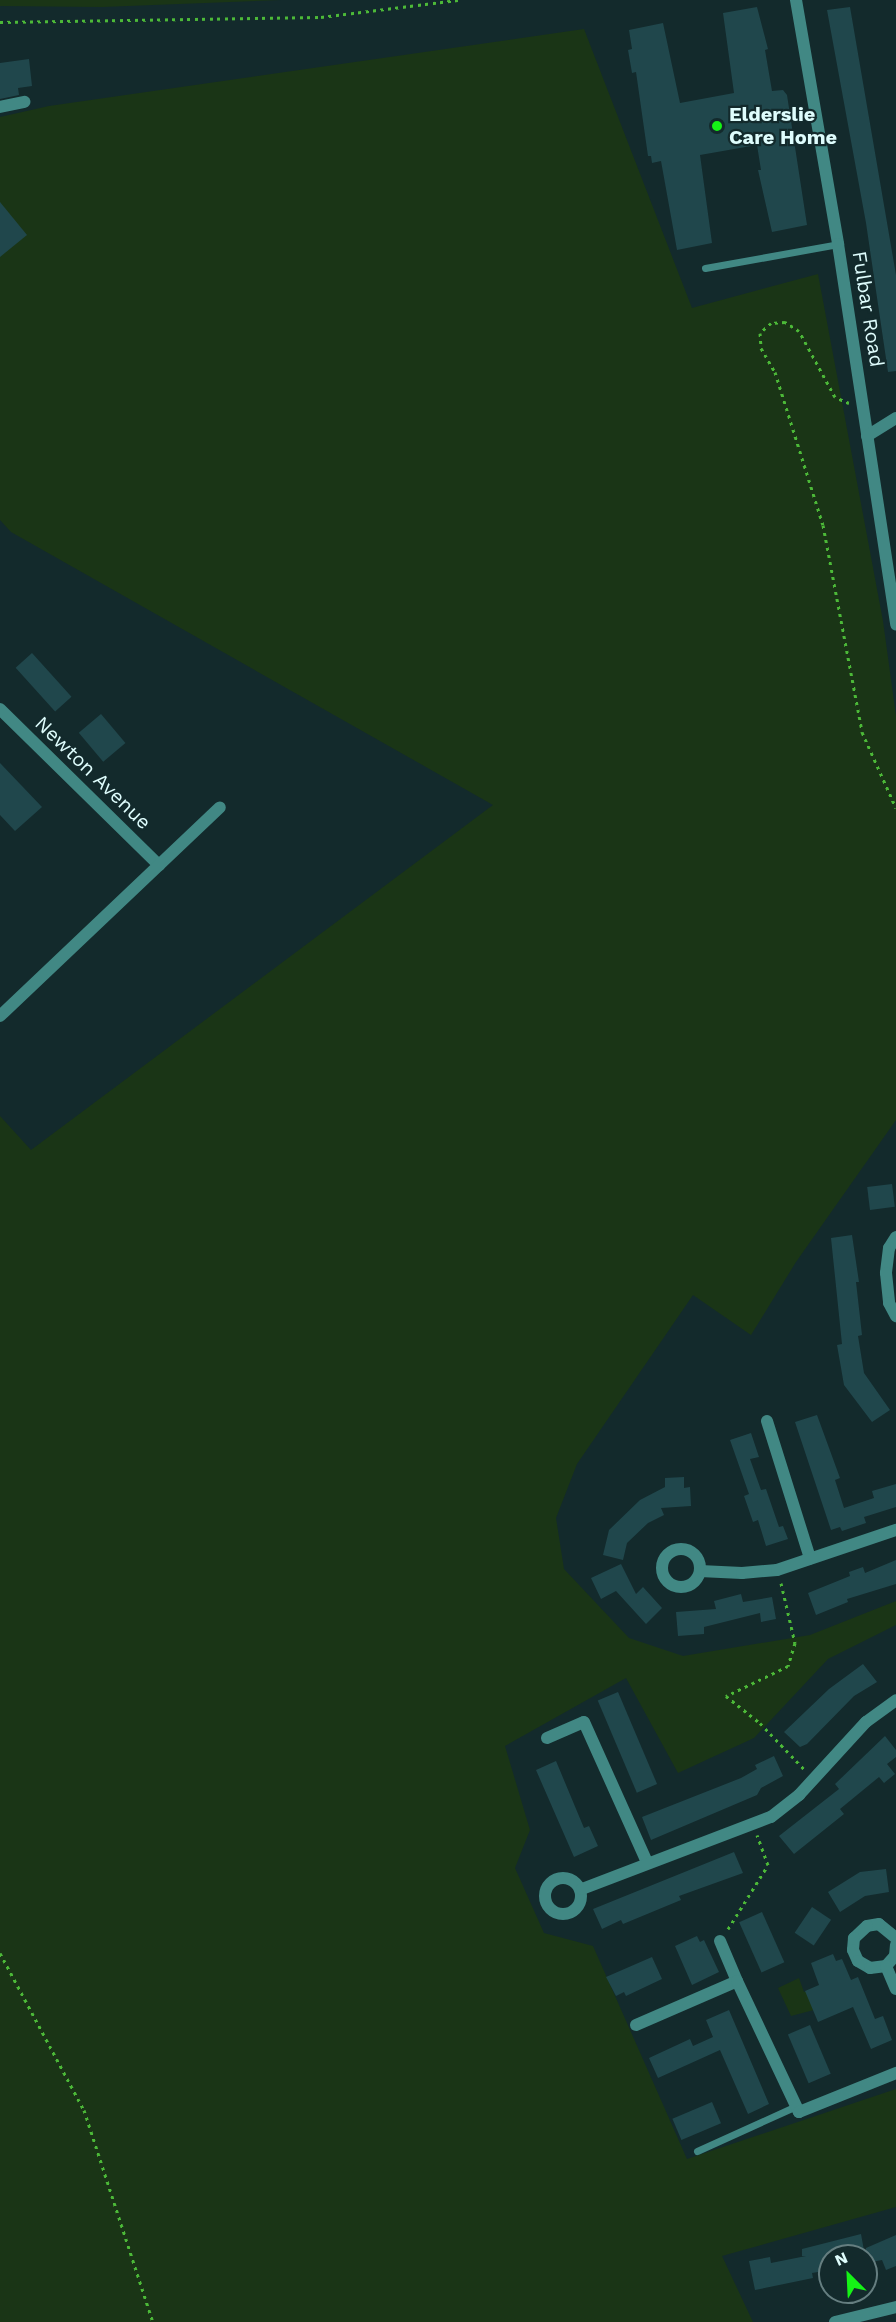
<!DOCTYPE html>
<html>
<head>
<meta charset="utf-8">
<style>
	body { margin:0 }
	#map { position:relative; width:896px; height:2322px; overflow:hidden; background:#132a2c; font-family:"Work Sans",sans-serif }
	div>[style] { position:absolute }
	.green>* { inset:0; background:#1a3516 }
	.building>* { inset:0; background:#20474c; transform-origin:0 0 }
	.path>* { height:3px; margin-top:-1.5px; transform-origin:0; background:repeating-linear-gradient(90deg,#4cb938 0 3px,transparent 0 7.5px) }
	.lane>* { height:7px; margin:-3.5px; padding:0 3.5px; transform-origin:3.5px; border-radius:3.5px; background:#418884 }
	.street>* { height:12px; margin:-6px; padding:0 6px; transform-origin:6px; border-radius:6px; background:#418884 }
	.street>.ring { margin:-6px; padding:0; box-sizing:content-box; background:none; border:12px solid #418884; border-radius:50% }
	.dots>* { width:16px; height:16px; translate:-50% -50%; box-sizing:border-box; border:3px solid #132a2c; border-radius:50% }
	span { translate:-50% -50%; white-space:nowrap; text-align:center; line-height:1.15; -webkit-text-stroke:4.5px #132a2c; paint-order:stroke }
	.poi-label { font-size:20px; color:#dffdfd; font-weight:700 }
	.left { translate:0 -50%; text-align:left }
	.street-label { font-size:20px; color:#dffdfd }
	.north { position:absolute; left:818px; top:2244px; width:60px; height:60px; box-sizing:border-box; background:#132a2c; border:2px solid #657e80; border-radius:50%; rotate:336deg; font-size:16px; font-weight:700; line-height:24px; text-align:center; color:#dffdfd }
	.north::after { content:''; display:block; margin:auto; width:21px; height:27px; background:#15f316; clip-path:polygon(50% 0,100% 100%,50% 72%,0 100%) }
</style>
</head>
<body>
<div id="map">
	<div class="green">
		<div style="clip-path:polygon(0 0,281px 0,102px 7px,0 6px)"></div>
		<div style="clip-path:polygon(584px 29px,692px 308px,818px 274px,883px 621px,896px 716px,896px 1120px,796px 1262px,751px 1335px,693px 1295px,577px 1464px,556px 1518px,564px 1569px,629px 1638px,683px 1656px,810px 1635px,896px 1601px,896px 1625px,828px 1659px,754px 1738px,678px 1773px,626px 1678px,505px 1746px,530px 1830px,515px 1868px,544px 1933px,593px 1946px,687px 2159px,896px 2089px,896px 2207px,722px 2256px,753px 2322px,0 2322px,0 1116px,31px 1150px,493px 805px,11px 532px,0 520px,0 117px,49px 106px)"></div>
		<div style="clip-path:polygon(799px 1978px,804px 1992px,820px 1985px,829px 2006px,791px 2016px,778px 1988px)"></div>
	</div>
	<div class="building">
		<div style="clip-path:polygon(757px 7px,768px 49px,765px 50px,772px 91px,783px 90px,787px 95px,807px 225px,772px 232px,758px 170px,761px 170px,757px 145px,700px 155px,712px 243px,677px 250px,661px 161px,652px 163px,651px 156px,648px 156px,636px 72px,632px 73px,628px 50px,632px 49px,629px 30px,663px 23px,680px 103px,734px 93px,723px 13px)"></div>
		<div style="clip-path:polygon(850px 7px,896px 275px,896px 371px,888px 372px,866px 223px,827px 10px)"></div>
		<div style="clip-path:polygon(29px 59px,32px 86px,18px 88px,19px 95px,0 99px,0 63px)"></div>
		<div style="clip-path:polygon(0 202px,27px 235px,0 257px)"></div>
		<div style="left:32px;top:653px;width:59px;height:22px;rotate:48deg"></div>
		<div style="left:101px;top:714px;width:38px;height:29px;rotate:50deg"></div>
		<div style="clip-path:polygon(0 763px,42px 807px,15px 831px,0 815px)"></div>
		<div style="left:892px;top:1184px;width:23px;height:25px;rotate:83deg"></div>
		<div style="clip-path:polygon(852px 1235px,859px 1282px,856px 1282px,862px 1335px,858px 1336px,864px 1373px,890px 1410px,872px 1422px,844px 1385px,837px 1345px,842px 1344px,831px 1238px)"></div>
		<div style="clip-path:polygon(817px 1415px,840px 1478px,835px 1480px,844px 1508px,874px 1498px,872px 1491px,896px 1484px,896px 1507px,864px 1517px,866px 1523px,842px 1531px,840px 1527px,831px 1530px,795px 1422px)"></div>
		<div style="clip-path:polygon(751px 1433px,759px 1457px,750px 1459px,761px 1490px,766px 1489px,779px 1527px,783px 1526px,788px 1539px,766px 1546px,758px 1520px,753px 1522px,744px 1496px,749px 1494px,730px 1440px)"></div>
		<div style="clip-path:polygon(684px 1477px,684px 1488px,690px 1487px,691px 1506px,661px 1508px,664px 1515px,648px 1523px,627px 1543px,623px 1560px,603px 1555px,609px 1530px,640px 1500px,665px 1487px,665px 1478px)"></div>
		<div style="clip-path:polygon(896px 1560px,896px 1584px,847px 1599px,848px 1602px,816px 1615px,808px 1593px,850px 1576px,849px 1572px,863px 1567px,865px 1573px)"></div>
		<div style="clip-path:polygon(621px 1564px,636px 1594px,643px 1587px,662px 1608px,646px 1624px,616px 1591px,601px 1599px,591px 1578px)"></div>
		<div style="clip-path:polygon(741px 1594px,743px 1602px,772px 1597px,776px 1619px,761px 1622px,760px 1613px,704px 1627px,704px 1634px,678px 1636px,676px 1612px,716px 1609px,714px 1601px)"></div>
		<div style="clip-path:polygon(863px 1664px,877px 1682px,854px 1696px,807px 1744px,800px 1747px,784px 1732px,829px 1689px)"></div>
		<div style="left:618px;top:1692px;width:100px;height:22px;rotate:67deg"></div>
		<div style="clip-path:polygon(885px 1736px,896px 1750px,896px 1757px,887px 1764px,895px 1774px,884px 1783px,879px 1777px,840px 1809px,844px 1814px,794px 1854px,779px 1836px,839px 1789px,835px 1784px)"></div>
		<div style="clip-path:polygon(774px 1756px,783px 1776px,761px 1788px,757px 1795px,651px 1840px,642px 1817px,741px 1778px,757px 1769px,755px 1765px)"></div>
		<div style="clip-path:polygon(556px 1761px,584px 1828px,589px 1826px,598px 1846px,574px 1857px,536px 1770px)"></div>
		<div style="clip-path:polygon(734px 1852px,743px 1873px,679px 1896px,681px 1900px,623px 1924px,621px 1920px,602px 1929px,593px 1909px)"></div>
		<div style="clip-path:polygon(886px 1869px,889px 1892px,865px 1896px,840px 1912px,828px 1892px,860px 1872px)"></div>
		<div style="left:812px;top:1907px;width:23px;height:31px;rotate:34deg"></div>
		<div style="left:762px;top:1912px;width:55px;height:25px;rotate:66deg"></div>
		<div style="clip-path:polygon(697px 1936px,700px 1942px,704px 1940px,719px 1972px,692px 1985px,675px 1946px)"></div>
		<div style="clip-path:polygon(833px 1954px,836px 1961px,842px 1959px,851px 1980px,858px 1977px,875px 2019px,883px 2016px,892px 2040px,871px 2049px,853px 2007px,818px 2022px,805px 1991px,819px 1985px,811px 1963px)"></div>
		<div style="clip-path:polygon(652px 1957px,662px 1979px,626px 1996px,624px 1992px,616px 1996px,606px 1977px)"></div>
		<div style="clip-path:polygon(729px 2010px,769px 2104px,748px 2114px,720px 2050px,658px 2078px,649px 2058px,690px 2039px,693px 2046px,713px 2037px,706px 2020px)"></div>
		<div style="left:810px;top:2025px;width:53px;height:24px;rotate:67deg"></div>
		<div style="left:712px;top:2102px;width:23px;height:43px;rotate:67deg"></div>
		<div style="clip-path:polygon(861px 2234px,865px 2256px,830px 2256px,830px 2270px,812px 2273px,813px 2278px,755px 2290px,749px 2261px,770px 2257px,771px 2263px,806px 2256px,802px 2256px,802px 2249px)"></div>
		<div style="clip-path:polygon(896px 2235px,896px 2266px,886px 2270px,882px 2260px,866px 2263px,866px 2248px)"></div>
	</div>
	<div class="path">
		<div style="left:0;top:22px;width:321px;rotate:-0.9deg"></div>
		<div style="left:321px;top:17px;width:138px;rotate:-7.1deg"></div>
		<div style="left:849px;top:403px;width:15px;rotate:-157deg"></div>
		<div style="left:835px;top:397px;width:75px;rotate:-118.6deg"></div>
		<div style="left:799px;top:331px;width:17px;rotate:-147deg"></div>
		<div style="left:785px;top:322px;width:14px;rotate:176deg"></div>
		<div style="left:771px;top:323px;width:15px;rotate:138deg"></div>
		<div style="left:760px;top:333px;width:15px;rotate:86deg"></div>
		<div style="left:761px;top:348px;width:28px;rotate:60deg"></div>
		<div style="left:775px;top:372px;width:160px;rotate:72.6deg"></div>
		<div style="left:823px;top:525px;width:211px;rotate:79.3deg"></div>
		<div style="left:862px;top:732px;width:83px;rotate:65.9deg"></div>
		<div style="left:781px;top:1583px;width:62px;rotate:76.9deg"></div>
		<div style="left:795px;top:1643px;width:24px;rotate:107deg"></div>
		<div style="left:788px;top:1666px;width:69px;rotate:154.2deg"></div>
		<div style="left:726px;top:1696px;width:43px;rotate:38.5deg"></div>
		<div style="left:760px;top:1723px;width:64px;rotate:46.3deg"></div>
		<div style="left:728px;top:1929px;width:75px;rotate:-58deg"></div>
		<div style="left:768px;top:1865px;width:32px;rotate:-110deg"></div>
		<div style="left:0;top:1953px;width:178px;rotate:61.9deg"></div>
		<div style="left:84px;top:2110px;width:223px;rotate:72deg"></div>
	</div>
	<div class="lane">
		<div style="left:705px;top:268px;width:135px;rotate:-10.2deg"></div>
		<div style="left:697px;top:2151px;width:109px;rotate:-24.4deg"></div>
	</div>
	<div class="street">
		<div style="left:796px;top:0;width:248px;rotate:80.2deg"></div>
		<div style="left:838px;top:244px;width:385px;rotate:81.3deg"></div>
		<div style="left:0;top:107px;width:25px;rotate:-12deg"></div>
		<div style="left:867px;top:436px;width:34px;rotate:-32deg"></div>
		<div style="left:0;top:709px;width:223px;rotate:44.5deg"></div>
		<div style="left:0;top:1016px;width:303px;rotate:-43.5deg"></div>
		<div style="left:896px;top:1237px;width:13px;rotate:122deg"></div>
		<div style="left:889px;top:1248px;width:25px;rotate:97deg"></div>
		<div style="left:886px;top:1273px;width:30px;rotate:84deg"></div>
		<div style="left:889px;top:1303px;width:15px;rotate:62deg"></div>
		<div style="left:767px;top:1421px;width:144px;rotate:72.6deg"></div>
		<div class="ring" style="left:662px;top:1549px;width:26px;height:26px"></div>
		<div style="left:700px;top:1571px;width:42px;rotate:2.7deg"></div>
		<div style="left:742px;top:1573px;width:35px;rotate:-5deg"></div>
		<div style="left:777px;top:1570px;width:126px;rotate:-18.6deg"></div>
		<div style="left:547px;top:1738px;width:40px;rotate:-23.4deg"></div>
		<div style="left:584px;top:1722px;width:154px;rotate:65.8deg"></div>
		<div class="ring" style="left:545px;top:1878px;width:24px;height:24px"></div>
		<div style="left:582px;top:1889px;width:202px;rotate:-20.9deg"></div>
		<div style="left:771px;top:1817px;width:36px;rotate:-38deg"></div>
		<div style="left:799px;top:1795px;width:99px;rotate:-47.5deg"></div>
		<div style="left:866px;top:1722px;width:37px;rotate:-36deg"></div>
		<div style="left:896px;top:1938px;width:22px;rotate:-141deg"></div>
		<div style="left:879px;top:1924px;width:12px;rotate:171deg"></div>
		<div style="left:867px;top:1926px;width:18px;rotate:137deg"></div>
		<div style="left:854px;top:1938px;width:12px;rotate:95deg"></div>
		<div style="left:853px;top:1950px;width:12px;rotate:66deg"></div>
		<div style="left:858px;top:1961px;width:14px;rotate:30deg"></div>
		<div style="left:870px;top:1968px;width:16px;rotate:-7deg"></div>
		<div style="left:886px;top:1966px;width:13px;rotate:-48deg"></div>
		<div style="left:895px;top:1956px;width:11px;rotate:-85deg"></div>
		<div style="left:720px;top:1941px;width:43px;rotate:67deg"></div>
		<div style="left:886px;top:1966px;width:25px;rotate:67deg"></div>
		<div style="left:636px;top:2025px;width:110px;rotate:-23.5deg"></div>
		<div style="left:737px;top:1981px;width:145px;rotate:64.7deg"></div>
		<div style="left:799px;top:2112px;width:105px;rotate:-21.9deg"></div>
		<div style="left:835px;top:2322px;width:63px;rotate:-13.8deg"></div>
	</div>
	<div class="dots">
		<div style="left:717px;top:126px;background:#15f316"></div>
	</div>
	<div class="poi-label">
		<span class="left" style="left:729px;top:126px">Elderslie<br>Care Home</span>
	</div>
	<div class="street-label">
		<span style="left:868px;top:309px;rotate:81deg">Fulbar Road</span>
		<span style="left:93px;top:773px;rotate:44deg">Newton Avenue</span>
	</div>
	<div class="north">N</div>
</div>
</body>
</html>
